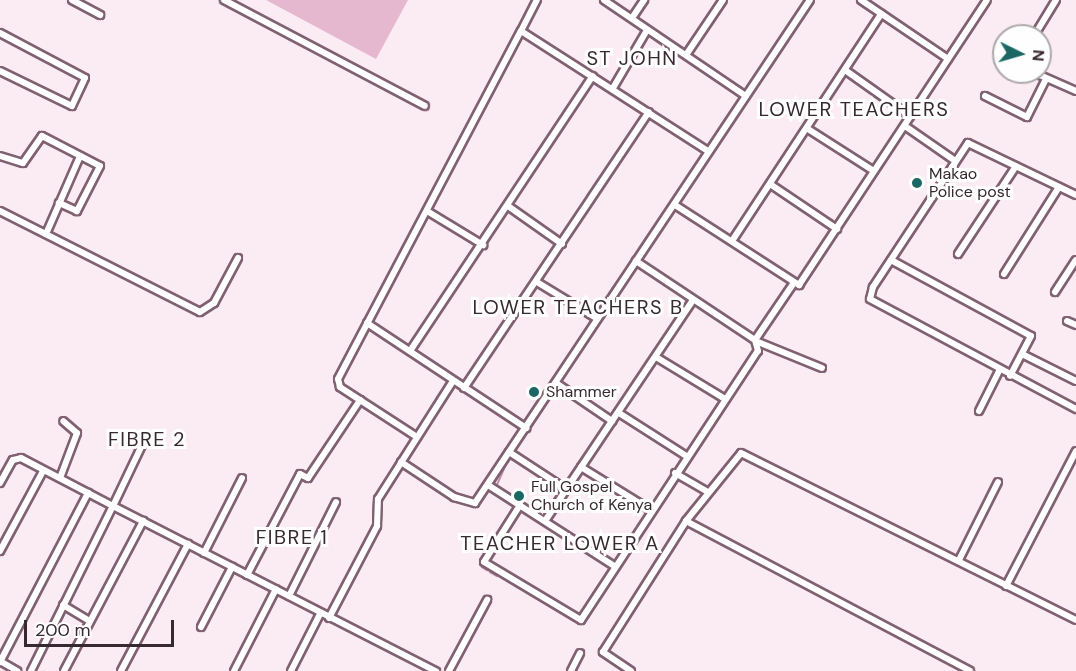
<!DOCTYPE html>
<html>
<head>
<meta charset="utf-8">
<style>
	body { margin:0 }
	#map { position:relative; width:1076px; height:671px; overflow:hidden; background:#fbecf3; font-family:"DM Sans",sans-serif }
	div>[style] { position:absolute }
	.green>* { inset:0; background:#e6b8d0 }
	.stream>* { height:1.5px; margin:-0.75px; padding:0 0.75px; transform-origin:0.75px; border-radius:0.75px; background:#c18ba8 }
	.roads { filter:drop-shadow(2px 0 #806171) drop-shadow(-2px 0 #806171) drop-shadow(0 2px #806171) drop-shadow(0 -2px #806171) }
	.minor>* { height:6px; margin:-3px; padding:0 3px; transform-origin:3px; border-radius:3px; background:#fff }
	.dots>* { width:16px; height:16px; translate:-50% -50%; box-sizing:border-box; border:3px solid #fefefe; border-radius:50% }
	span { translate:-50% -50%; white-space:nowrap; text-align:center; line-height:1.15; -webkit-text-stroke:6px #fefefe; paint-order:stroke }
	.poi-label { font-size:16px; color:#362930 }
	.left { translate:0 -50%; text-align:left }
	.quarter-label { font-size:20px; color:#362930; letter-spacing:1.5px }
	.north { position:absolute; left:992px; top:24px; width:60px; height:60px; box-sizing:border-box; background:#fefefe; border:2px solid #aea9ac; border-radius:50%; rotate:95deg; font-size:16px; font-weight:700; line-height:24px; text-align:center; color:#362930 }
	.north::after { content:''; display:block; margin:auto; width:21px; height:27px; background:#1a6763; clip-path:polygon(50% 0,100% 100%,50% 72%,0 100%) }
	.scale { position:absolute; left:24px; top:620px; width:150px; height:27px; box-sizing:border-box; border:3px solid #362930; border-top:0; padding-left:8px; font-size:18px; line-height:21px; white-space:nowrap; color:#362930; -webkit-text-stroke:4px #fefefe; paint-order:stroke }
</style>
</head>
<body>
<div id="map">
	<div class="green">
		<div style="clip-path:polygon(266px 0,408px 0,376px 59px)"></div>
	</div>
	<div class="stream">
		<div style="left:709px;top:145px;width:58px;rotate:-56.3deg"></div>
		<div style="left:679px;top:203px;width:14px;rotate:-60deg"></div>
		<div style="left:848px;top:216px;width:15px;rotate:-53deg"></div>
		<div style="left:632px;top:260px;width:11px;rotate:-52deg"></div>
		<div style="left:624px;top:273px;width:13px;rotate:-58deg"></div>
		<div style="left:808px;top:279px;width:16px;rotate:-60deg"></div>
		<div style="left:616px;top:284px;width:11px;rotate:-52deg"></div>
		<div style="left:612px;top:289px;width:5px;rotate:-53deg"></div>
		<div style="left:798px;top:289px;width:10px;rotate:-45deg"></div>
		<div style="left:595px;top:314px;width:28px;rotate:-55deg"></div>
		<div style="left:579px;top:341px;width:23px;rotate:-59deg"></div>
		<div style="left:537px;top:416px;width:35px;rotate:-57deg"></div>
		<div style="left:528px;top:428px;width:10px;rotate:-53deg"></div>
		<div style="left:496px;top:487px;width:34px;rotate:-66deg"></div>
		<div style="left:454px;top:492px;width:6px;rotate:31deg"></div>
		<div style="left:474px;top:507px;width:23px;rotate:-49deg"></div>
		<div style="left:482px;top:567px;width:6px;rotate:31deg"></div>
		<div style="left:490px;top:572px;width:8px;rotate:30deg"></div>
	</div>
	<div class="roads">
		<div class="minor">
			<div style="left:72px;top:0;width:32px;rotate:28deg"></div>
			<div style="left:224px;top:0;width:227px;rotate:27.8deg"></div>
			<div style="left:604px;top:0;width:171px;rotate:34.1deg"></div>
			<div style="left:861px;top:0;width:105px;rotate:34.1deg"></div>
			<div style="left:632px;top:18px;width:22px;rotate:-56deg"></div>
			<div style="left:521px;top:31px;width:35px;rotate:-63deg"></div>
			<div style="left:0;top:33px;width:96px;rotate:27.9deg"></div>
			<div style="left:85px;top:78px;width:31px;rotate:115deg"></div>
			<div style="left:72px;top:106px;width:80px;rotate:-154.1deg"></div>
			<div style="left:1034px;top:36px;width:42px;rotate:-58.6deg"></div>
			<div style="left:686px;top:55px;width:66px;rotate:-56.1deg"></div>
			<div style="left:845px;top:70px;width:80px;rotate:35.3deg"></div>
			<div style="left:1033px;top:72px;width:47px;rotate:23.8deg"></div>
			<div style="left:613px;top:88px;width:67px;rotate:-59.6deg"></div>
			<div style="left:985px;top:96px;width:47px;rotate:26.6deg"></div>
			<div style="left:1027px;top:117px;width:42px;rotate:-63.4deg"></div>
			<div style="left:905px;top:126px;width:60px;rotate:34.8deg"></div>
			<div style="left:808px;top:129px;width:78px;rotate:32.5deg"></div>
			<div style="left:0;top:156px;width:24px;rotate:17deg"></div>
			<div style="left:23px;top:163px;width:33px;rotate:-55deg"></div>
			<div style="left:42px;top:136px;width:65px;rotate:27.3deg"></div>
			<div style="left:100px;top:166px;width:51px;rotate:117.1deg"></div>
			<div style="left:77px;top:211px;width:20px;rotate:-156deg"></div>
			<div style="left:770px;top:184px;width:81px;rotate:33.9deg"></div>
			<div style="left:1076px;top:195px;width:120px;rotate:-154.3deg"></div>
			<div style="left:968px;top:143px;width:173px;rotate:123.4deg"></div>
			<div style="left:873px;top:287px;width:12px;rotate:104deg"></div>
			<div style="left:870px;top:299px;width:234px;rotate:28.1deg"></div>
			<div style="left:675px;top:205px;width:148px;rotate:32.8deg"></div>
			<div style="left:799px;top:285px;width:341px;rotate:-56.6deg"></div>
			<div style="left:508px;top:206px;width:66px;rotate:35.1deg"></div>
			<div style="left:0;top:211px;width:224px;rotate:26.8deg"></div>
			<div style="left:200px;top:312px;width:17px;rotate:-33deg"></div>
			<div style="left:214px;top:303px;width:51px;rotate:-61.9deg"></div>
			<div style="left:427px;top:211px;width:66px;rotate:31.3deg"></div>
			<div style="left:46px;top:234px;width:85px;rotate:-66.4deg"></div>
			<div style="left:732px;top:241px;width:272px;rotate:-56.7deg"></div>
			<div style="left:958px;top:254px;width:105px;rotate:-56.6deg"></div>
			<div style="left:891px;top:260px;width:159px;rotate:28.5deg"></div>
			<div style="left:1031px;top:336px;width:45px;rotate:117.7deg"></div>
			<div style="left:1004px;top:274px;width:103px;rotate:-57.7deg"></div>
			<div style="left:537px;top:282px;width:69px;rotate:31.4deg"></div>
			<div style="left:1055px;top:292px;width:38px;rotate:-57deg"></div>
			<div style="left:1067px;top:321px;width:10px;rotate:24deg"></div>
			<div style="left:367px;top:323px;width:191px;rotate:33.4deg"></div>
			<div style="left:755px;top:340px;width:68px;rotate:-55.8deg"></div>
			<div style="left:758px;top:342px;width:69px;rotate:22.1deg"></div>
			<div style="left:410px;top:351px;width:330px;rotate:-56.4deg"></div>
			<div style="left:1024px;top:355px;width:58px;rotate:26.6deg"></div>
			<div style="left:656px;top:357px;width:81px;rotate:31.3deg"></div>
			<div style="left:556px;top:383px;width:68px;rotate:34.2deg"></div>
			<div style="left:464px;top:388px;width:332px;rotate:-56.2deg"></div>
			<div style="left:979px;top:411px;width:45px;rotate:-63.4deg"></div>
			<div style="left:619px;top:413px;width:78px;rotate:32.5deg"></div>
			<div style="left:417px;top:437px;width:92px;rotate:-147deg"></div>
			<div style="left:340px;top:387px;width:8px;rotate:-104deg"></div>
			<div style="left:338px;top:379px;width:393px;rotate:-62.3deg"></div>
			<div style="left:521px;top:31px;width:222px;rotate:32.7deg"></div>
			<div style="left:509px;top:452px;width:69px;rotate:33.2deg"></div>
			<div style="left:401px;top:462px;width:64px;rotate:33.4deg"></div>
			<div style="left:454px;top:497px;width:22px;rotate:16deg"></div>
			<div style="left:475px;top:503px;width:604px;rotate:-56.34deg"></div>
			<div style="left:581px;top:467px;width:80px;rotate:31.7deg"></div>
			<div style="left:675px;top:473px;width:38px;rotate:30deg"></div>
			<div style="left:60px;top:478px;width:48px;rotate:-69.3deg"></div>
			<div style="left:77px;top:433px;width:18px;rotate:-139deg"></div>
			<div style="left:0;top:483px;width:26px;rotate:-61deg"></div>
			<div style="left:13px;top:460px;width:8px;rotate:-14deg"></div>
			<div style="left:21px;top:458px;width:104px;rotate:27.6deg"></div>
			<div style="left:113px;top:506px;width:72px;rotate:-64.5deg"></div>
			<div style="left:488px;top:485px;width:150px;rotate:32.7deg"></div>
			<div style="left:520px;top:505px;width:67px;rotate:122.3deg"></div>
			<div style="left:484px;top:562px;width:113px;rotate:30.9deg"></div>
			<div style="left:581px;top:620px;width:322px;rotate:-56.7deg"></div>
			<div style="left:758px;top:351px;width:11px;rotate:-105deg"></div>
			<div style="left:755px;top:340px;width:143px;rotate:-146.4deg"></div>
			<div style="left:545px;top:521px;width:266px;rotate:-56.2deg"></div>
			<div style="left:686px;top:521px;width:321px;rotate:27.8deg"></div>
			<div style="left:0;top:551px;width:91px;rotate:-61.7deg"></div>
			<div style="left:204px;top:553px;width:84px;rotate:-63.1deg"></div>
			<div style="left:959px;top:560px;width:87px;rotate:-63.4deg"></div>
			<div style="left:247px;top:575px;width:114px;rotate:-62.3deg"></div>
			<div style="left:300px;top:474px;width:9px;rotate:27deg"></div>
			<div style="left:308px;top:478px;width:94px;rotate:-56.3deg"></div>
			<div style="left:1006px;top:586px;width:152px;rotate:-62.6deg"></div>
			<div style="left:289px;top:596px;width:105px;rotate:-63.4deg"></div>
			<div style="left:63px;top:605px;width:31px;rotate:31deg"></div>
			<div style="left:329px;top:618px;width:104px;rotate:-62.4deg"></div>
			<div style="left:377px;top:526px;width:27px;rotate:-88deg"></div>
			<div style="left:378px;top:499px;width:140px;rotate:-57.6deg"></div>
			<div style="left:201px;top:627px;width:68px;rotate:-62.7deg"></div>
			<div style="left:0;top:661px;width:20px;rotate:30deg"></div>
			<div style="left:0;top:662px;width:191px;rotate:-62.5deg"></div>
			<div style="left:31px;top:671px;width:184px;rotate:-63.6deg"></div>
			<div style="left:113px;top:506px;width:363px;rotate:27.1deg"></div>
			<div style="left:64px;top:671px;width:170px;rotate:-62.2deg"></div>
			<div style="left:121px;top:671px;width:144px;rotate:-62.2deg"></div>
			<div style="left:234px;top:671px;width:92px;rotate:-62.9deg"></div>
			<div style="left:291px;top:671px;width:64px;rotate:-63deg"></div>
			<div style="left:449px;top:671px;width:81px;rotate:-61.8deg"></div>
			<div style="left:571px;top:671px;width:20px;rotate:-63deg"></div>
			<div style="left:631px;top:671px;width:34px;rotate:-146deg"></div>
			<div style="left:603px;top:652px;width:155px;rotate:-57.6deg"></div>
			<div style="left:686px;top:521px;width:87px;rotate:-51deg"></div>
			<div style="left:741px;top:453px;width:374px;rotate:26.5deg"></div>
		</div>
	</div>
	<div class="dots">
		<div style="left:917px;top:183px;background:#1a6763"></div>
		<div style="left:534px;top:392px;background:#1a6763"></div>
		<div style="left:519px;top:496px;background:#1a6763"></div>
	</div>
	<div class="poi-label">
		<span class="left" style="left:929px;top:183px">Makao<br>Police post</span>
		<span class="left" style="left:546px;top:392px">Shammer</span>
		<span class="left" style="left:531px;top:496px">Full Gospel<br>Church of Kenya</span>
	</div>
	<div class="quarter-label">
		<span style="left:632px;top:58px">ST JOHN</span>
		<span style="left:854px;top:109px">LOWER TEACHERS</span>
		<span style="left:578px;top:307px">LOWER TEACHERS B</span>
		<span style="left:147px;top:439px">FIBRE 2</span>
		<span style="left:292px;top:537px">FIBRE 1</span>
		<span style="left:560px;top:543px">TEACHER LOWER A</span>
	</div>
	<div class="north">N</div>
	<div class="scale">200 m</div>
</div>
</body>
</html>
